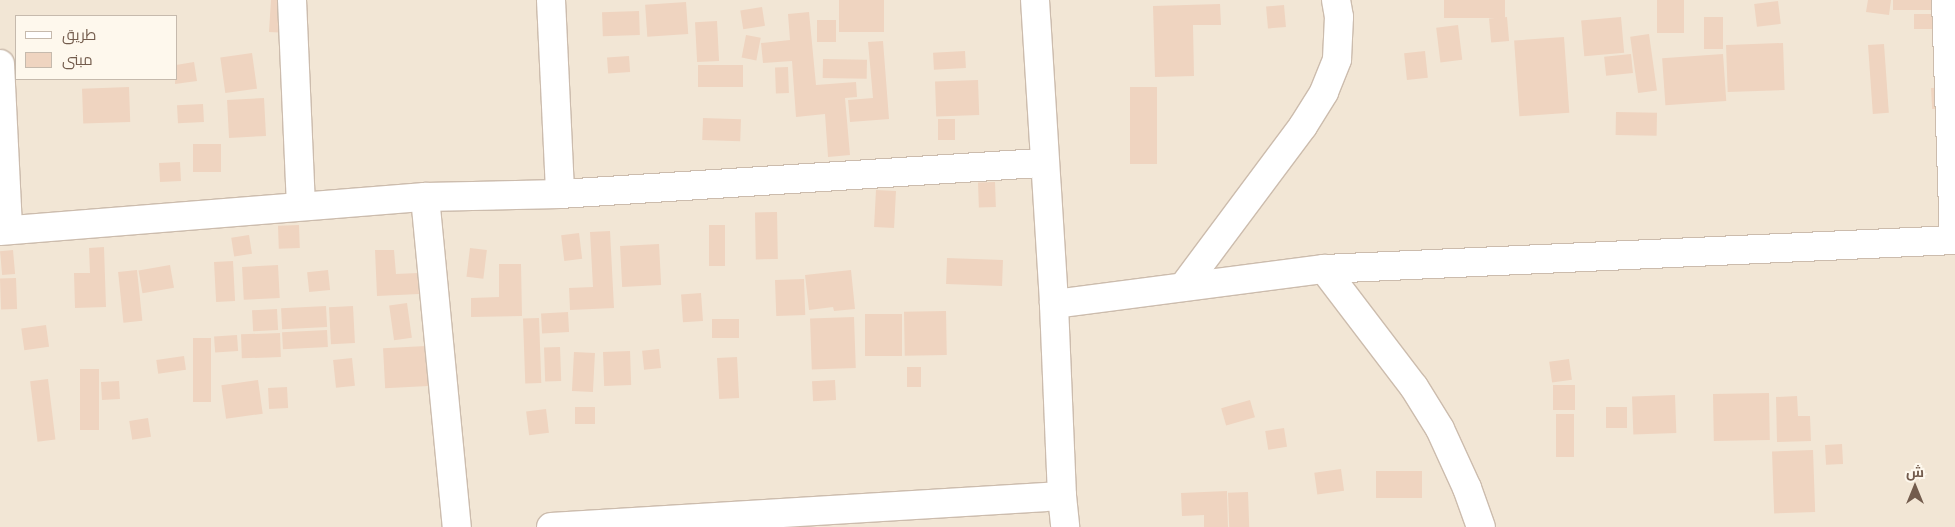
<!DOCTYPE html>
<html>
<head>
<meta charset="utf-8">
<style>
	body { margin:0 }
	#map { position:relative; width:1955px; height:527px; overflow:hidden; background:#fbf4e6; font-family:"Work Sans",Cairo,sans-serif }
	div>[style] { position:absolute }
	.residential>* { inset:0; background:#f2e6d5 }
	.building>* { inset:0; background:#efd4c0; transform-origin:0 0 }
	.roads { filter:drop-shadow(1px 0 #ccbcad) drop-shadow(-1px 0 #ccbcad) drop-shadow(0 1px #ccbcad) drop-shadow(0 -1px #ccbcad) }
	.minor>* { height:28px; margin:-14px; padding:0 14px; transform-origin:14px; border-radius:14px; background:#fff }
	.tertiary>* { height:28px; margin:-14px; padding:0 14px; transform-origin:14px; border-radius:14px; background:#fff }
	span { translate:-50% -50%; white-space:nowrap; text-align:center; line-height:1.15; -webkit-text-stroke:4px #fef8ed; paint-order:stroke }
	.legend { position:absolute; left:15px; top:15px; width:162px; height:65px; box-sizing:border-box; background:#fef8ed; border:1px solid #c6baad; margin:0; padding:6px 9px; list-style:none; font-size:15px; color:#735c4d }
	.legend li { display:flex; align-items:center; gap:10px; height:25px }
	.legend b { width:25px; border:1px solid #c6baad }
	.north { position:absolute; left:1890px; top:462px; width:50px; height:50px; -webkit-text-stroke:4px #fef8ed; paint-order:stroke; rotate:0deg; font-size:14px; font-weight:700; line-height:20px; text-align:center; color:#735c4d }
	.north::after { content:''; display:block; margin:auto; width:18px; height:22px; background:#735c4d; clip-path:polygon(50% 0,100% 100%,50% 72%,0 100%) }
</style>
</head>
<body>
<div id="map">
	<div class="residential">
		<div style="clip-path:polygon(evenodd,0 0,1955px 0,1955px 527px,0 527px,0 0,16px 16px,176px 16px,176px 79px,16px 79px,16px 16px)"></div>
	</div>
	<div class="building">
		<div style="clip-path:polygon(271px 0,284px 0,291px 33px,269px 32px)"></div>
		<div style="left:839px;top:0;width:45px;height:32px"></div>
		<div style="left:1444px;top:0;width:61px;height:18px"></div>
		<div style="left:1657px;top:0;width:27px;height:33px"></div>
		<div style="clip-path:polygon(1868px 0,1891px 0,1889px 15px,1866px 12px)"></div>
		<div style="left:1893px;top:0;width:47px;height:10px"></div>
		<div style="left:1778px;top:1px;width:23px;height:24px;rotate:83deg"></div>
		<div style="left:686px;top:2px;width:32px;height:41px;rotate:86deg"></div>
		<div style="clip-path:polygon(1220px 4px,1221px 25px,1193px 25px,1194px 76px,1155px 77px,1153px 6px)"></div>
		<div style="left:1284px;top:5px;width:22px;height:18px;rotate:85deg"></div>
		<div style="left:762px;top:7px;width:19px;height:22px;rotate:81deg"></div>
		<div style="left:639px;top:11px;width:24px;height:37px;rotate:88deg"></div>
		<div style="clip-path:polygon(809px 12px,816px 85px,856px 82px,857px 97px,845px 98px,850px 155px,828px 157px,825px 114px,796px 117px,792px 61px,763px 63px,761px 43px,790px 40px,788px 14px)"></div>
		<div style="left:1914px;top:14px;width:24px;height:15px"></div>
		<div style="left:1507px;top:17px;width:24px;height:18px;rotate:85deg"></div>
		<div style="left:1621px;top:17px;width:36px;height:40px;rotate:85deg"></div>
		<div style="left:1704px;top:17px;width:19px;height:32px"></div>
		<div style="left:836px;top:20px;width:22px;height:19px;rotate:90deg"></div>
		<div style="left:717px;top:21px;width:40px;height:22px;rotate:87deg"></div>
		<div style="left:1458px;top:25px;width:35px;height:22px;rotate:83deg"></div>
		<div style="left:1649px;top:34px;width:57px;height:19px;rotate:82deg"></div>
		<div style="left:746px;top:35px;width:15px;height:23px;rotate:11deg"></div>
		<div style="left:1564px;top:37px;width:76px;height:50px;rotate:86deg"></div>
		<div style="clip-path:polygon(883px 41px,889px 119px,850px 122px,848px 100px,873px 98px,868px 42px)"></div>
		<div style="left:1783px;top:43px;width:47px;height:57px;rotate:88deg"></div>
		<div style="left:1884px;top:44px;width:69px;height:16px;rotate:86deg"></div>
		<div style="left:965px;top:51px;width:17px;height:32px;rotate:87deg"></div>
		<div style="left:1425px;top:51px;width:27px;height:21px;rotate:84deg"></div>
		<div style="left:252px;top:53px;width:36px;height:32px;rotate:82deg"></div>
		<div style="left:1631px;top:54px;width:19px;height:27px;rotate:84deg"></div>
		<div style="left:1723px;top:54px;width:47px;height:61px;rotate:86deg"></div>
		<div style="left:629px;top:56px;width:16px;height:22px;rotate:86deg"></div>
		<div style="left:823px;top:59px;width:44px;height:19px;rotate:1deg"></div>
		<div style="clip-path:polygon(194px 62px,197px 81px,175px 84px,176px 65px)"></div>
		<div style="left:698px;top:65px;width:45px;height:22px"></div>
		<div style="left:788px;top:67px;width:26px;height:13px;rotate:88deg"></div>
		<div style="left:978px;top:80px;width:35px;height:43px;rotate:88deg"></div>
		<div style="left:129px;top:87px;width:35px;height:47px;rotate:88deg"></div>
		<div style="left:1130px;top:87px;width:27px;height:77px"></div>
		<div style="left:1951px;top:87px;width:21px;height:20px;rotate:87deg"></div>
		<div style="left:264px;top:98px;width:38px;height:37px;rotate:87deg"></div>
		<div style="left:203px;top:104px;width:18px;height:26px;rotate:87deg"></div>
		<div style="left:1616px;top:112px;width:41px;height:23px;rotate:1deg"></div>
		<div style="left:703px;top:118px;width:38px;height:22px;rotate:2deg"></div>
		<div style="left:938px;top:119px;width:17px;height:21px"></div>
		<div style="left:193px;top:144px;width:28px;height:28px"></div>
		<div style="left:180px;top:162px;width:19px;height:21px;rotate:87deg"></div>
		<div style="left:995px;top:182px;width:25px;height:17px;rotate:88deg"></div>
		<div style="left:876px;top:190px;width:20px;height:37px;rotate:3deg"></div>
		<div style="left:777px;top:212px;width:47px;height:22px;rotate:89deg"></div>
		<div style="left:299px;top:225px;width:23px;height:21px;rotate:88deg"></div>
		<div style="left:709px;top:225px;width:16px;height:41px"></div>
		<div style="clip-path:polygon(610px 231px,614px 308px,570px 310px,569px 288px,593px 287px,590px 232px)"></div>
		<div style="left:579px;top:233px;width:26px;height:18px;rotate:83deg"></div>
		<div style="left:249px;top:235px;width:19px;height:18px;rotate:81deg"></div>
		<div style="left:659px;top:244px;width:41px;height:39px;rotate:87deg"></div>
		<div style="clip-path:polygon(104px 247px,106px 307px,75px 308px,74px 273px,90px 273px,89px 248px)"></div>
		<div style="left:470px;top:248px;width:17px;height:29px;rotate:7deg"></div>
		<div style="left:13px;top:250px;width:24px;height:13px;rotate:85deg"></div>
		<div style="clip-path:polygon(375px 250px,394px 250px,396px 274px,418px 273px,419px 294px,377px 296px)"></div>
		<div style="left:947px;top:258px;width:56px;height:26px;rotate:2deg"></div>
		<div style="left:233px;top:261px;width:40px;height:19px;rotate:87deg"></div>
		<div style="clip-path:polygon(499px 264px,521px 264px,522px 316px,471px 317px,471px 298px,499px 297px)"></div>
		<div style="left:170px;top:265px;width:23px;height:32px;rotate:80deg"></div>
		<div style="left:278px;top:265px;width:33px;height:36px;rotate:87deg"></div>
		<div style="left:137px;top:270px;width:51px;height:19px;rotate:84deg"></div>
		<div style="left:328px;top:270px;width:20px;height:21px;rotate:84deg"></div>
		<div style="clip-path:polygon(851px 270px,855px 309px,834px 311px,833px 307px,809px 310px,805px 275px)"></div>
		<div style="left:16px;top:278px;width:31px;height:16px;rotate:88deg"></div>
		<div style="left:804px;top:279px;width:36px;height:29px;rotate:88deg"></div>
		<div style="left:701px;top:293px;width:28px;height:20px;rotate:86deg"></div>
		<div style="left:407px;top:303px;width:35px;height:18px;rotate:82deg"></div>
		<div style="left:326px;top:306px;width:21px;height:45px;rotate:87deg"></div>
		<div style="left:353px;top:306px;width:37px;height:24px;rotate:87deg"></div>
		<div style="left:277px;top:309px;width:21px;height:25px;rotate:87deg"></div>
		<div style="left:946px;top:311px;width:44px;height:42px;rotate:89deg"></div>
		<div style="left:568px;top:312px;width:20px;height:27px;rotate:87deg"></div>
		<div style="left:902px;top:314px;width:42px;height:37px;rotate:90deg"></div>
		<div style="left:854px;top:317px;width:51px;height:44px;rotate:88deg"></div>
		<div style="left:539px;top:318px;width:65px;height:16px;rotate:88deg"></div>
		<div style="left:712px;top:319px;width:27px;height:19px"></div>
		<div style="left:46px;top:325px;width:22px;height:25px;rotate:82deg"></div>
		<div style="left:327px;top:330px;width:17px;height:45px;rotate:87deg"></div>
		<div style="left:280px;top:333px;width:24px;height:39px;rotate:88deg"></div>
		<div style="left:237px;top:335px;width:16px;height:23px;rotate:86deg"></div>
		<div style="left:193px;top:338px;width:18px;height:64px"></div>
		<div style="left:426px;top:346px;width:40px;height:43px;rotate:87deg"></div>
		<div style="left:560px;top:347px;width:34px;height:16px;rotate:88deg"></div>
		<div style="left:659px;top:349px;width:19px;height:17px;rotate:84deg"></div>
		<div style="left:630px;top:351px;width:34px;height:27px;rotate:88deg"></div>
		<div style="left:574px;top:352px;width:21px;height:39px;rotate:3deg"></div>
		<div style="left:184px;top:356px;width:14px;height:28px;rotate:82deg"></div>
		<div style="left:737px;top:357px;width:41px;height:20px;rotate:87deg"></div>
		<div style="left:352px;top:358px;width:28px;height:19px;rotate:84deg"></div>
		<div style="left:1569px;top:359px;width:21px;height:20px;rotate:82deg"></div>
		<div style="left:907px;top:367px;width:14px;height:20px"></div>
		<div style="left:80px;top:369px;width:19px;height:61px"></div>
		<div style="left:48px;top:379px;width:61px;height:18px;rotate:83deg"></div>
		<div style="left:258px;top:380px;width:34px;height:37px;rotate:82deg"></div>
		<div style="left:835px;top:380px;width:20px;height:23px;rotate:87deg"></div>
		<div style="left:119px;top:381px;width:18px;height:18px;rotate:87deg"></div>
		<div style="left:1553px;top:385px;width:22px;height:25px"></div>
		<div style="left:287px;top:387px;width:21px;height:19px;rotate:87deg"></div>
		<div style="left:1769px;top:393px;width:47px;height:56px;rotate:89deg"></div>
		<div style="left:1675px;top:395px;width:38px;height:43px;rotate:88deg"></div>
		<div style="clip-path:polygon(1797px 396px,1798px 416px,1810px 416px,1811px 441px,1777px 442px,1776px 397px)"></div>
		<div style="left:1250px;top:400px;width:18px;height:30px;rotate:74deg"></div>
		<div style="left:575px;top:407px;width:20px;height:17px"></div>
		<div style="left:1606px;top:407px;width:21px;height:21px"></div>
		<div style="left:546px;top:409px;width:24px;height:20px;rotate:83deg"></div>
		<div style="left:1556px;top:414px;width:18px;height:43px"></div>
		<div style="left:148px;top:418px;width:19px;height:19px;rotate:81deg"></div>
		<div style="left:1284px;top:428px;width:19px;height:19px;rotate:81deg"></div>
		<div style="left:1842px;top:444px;width:20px;height:17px;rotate:87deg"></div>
		<div style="left:1813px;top:450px;width:62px;height:41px;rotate:88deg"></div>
		<div style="left:1341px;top:469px;width:22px;height:27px;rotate:82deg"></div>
		<div style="left:1422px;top:471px;width:27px;height:46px;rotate:90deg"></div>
		<div style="clip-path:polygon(1227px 491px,1228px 527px,1204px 527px,1204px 515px,1182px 516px,1181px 493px)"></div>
		<div style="left:1248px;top:492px;width:35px;height:20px;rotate:88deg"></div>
	</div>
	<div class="roads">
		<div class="minor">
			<div style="left:292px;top:0;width:205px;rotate:87.5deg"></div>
			<div style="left:551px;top:0;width:194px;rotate:87.3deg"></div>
			<div style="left:1035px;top:0;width:305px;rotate:86.4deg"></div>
			<div style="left:1946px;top:0;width:240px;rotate:88.1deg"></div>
			<div style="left:0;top:64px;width:166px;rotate:87.2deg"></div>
			<div style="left:425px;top:197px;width:332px;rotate:84.5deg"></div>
			<div style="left:0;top:231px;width:426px;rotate:-4.6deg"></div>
			<div style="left:425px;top:197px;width:135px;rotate:-1.3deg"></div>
			<div style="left:560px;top:194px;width:485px;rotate:-3.7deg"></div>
			<div style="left:1324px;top:269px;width:148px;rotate:52.7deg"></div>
			<div style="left:1414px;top:387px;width:49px;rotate:58.2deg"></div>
			<div style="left:1440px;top:429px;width:65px;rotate:65.4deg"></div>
			<div style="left:1467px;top:488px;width:41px;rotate:70.3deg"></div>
			<div style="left:1183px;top:287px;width:201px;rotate:-53.3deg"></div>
			<div style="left:1303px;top:126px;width:40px;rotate:-58deg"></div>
			<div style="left:1324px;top:92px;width:35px;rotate:-68deg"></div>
			<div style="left:1337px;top:59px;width:42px;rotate:-87.3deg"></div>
			<div style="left:1339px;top:17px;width:17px;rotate:-100deg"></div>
			<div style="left:1062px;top:496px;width:31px;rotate:84deg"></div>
		</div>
		<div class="tertiary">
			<div style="left:551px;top:527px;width:512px;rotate:-3.47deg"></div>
			<div style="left:1062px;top:496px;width:192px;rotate:-92.4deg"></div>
			<div style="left:1054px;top:304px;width:272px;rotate:-7.4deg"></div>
			<div style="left:1324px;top:269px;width:632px;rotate:-2.63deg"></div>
		</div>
	</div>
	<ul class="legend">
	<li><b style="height:6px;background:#fff"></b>طريق</li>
	<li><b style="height:14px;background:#efd4c0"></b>مبنى</li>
	</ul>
	<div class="north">ش</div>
</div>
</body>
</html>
